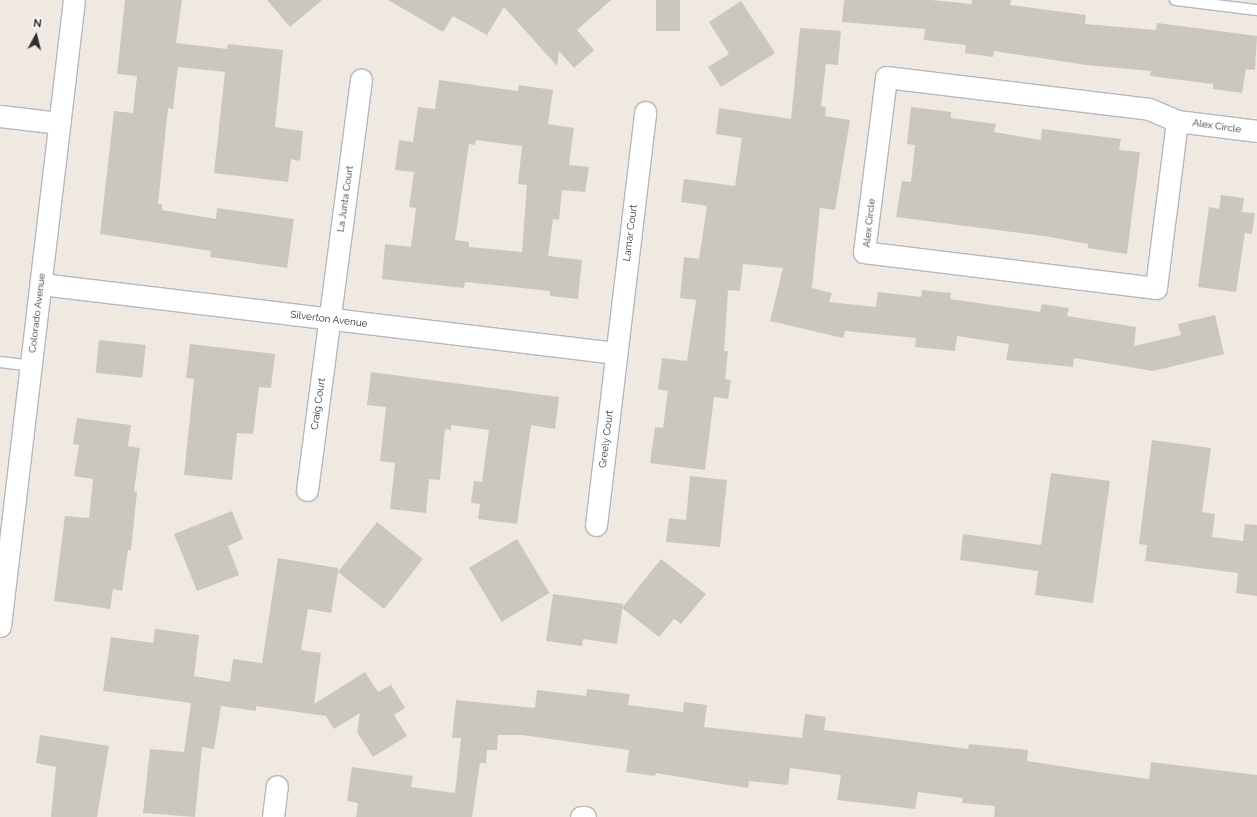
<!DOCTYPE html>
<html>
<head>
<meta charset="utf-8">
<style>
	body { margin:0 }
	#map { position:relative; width:1257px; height:817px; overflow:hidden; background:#efe9e1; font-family:Raleway,sans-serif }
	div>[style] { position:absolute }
	.building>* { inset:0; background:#cbc7bf; transform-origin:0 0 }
	.roads { filter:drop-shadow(1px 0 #b4b7c1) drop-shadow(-1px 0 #b4b7c1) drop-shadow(0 1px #b4b7c1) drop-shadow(0 -1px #b4b7c1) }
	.service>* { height:10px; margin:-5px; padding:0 5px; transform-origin:5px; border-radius:5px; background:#fff }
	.minor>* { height:21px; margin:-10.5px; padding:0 10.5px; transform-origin:10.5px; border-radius:10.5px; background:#fff }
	span { translate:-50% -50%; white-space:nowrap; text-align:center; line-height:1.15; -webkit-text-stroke:3.5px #fff; paint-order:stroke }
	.street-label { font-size:10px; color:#2e2e2e }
	.north { position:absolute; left:16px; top:16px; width:40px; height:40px; -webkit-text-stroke:3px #fff; paint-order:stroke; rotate:7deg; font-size:11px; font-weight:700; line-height:16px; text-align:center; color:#2e2e2e }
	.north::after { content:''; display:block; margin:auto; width:14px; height:18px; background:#2e2e2e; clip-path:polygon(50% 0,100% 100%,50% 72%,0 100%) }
</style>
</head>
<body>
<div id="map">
	<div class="building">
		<div style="clip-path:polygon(125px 0,182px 0,176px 43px,227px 49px,228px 44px,283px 50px,275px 127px,303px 131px,300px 161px,291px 159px,288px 182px,214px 173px,225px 72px,178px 67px,173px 109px,168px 108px,158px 204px,162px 204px,162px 210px,216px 219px,217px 208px,294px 219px,287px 268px,210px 257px,211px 251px,100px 234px,114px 111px,133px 113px,137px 76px,117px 74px)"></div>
		<div style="clip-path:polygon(267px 0,322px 0,290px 27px)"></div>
		<div style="clip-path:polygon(388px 0,611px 0,577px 30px,594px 50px,574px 68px,559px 51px,557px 66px,504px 7px,487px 35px,453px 16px,443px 32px)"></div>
		<div style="left:656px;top:0;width:24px;height:31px"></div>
		<div style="clip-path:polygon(844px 0,931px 0,972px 4px,972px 0,1011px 0,1010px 5px,1086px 15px,1085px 24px,1156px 30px,1157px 23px,1257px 36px,1255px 70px,1246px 69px,1242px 93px,1213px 89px,1213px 84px,1150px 76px,1151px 71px,1086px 65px,994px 51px,993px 57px,965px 53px,966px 45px,924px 40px,925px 29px,842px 22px)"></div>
		<div style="clip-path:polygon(741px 1px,775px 53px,721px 87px,708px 67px,729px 54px,709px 22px)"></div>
		<div style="clip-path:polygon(800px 28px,841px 31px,838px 65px,826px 64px,821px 106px,826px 107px,825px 116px,850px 120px,835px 210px,820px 208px,812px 288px,832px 293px,829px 302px,876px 307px,878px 292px,921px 297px,922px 290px,951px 293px,950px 299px,1040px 312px,1042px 304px,1069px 308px,1067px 316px,1136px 327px,1134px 346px,1181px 335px,1178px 324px,1215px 315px,1224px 354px,1153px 371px,1074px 358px,1073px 367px,1006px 360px,1009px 344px,957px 336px,955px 351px,915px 347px,916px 338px,845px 331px,843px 338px,770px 321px,783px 268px,743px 264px,740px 291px,728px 290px,724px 351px,728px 351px,725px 379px,731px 380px,728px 399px,714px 397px,705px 470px,650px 463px,655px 427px,663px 428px,668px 391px,658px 389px,662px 358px,687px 361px,696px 300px,680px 298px,684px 257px,699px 259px,707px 206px,681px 202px,684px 179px,735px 186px,742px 138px,716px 134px,719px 108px,791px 119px)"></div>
		<div style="clip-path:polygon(evenodd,439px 80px,518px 91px,519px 85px,553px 90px,548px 124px,574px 128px,569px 165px,589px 167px,585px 192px,562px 190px,559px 220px,553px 219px,548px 256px,582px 260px,578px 299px,550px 296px,550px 291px,465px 282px,464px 288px,382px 279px,385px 244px,411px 247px,416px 208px,409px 207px,414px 172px,395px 170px,399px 140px,413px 142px,418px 107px,435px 109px,439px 80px,476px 140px,522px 146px,518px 184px,527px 185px,522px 252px,469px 247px,469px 242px,455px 240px,469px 144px,475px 145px,476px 140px)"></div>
		<div style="clip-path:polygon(911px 107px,951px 112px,951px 118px,996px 124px,994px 132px,1041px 140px,1042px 129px,1121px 139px,1119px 150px,1140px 152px,1127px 254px,1088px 248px,1088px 244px,1044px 236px,896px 217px,902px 181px,911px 182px,915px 145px,907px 144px)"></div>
		<div style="clip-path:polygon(1221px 195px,1244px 198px,1242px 212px,1255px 213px,1252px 234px,1245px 233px,1236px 292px,1198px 287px,1209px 207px,1219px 209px)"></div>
		<div style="left:99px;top:340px;width:47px;height:33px;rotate:6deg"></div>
		<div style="clip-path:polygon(190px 344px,275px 354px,271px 388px,259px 387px,253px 434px,237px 433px,232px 480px,184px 475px,194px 379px,186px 378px)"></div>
		<div style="clip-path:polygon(371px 372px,559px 397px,555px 429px,531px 425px,517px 524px,478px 519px,480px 504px,471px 503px,474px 481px,482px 482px,489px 430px,451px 425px,451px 430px,445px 429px,440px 480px,429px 479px,426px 513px,390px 509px,395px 463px,380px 461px,386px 407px,367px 405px)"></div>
		<div style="clip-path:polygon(77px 418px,131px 425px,128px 446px,140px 448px,134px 491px,137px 492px,131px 550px,128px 550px,122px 591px,113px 589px,110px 609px,54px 601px,65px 516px,89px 518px,93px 479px,74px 476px,79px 445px,73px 444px)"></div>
		<div style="clip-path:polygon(1152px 440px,1211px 448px,1202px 512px,1215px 514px,1212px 537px,1243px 541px,1245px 524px,1257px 525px,1257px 596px,1236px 593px,1238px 573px,1145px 561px,1147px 545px,1139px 544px)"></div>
		<div style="clip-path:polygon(1051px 473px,1110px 481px,1093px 603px,1035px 595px,1038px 571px,960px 560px,963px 534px,1041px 545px)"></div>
		<div style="clip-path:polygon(690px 476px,727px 480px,720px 547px,666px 542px,669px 518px,686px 520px)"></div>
		<div style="clip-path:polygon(232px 511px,243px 539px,228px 546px,239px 575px,197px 591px,174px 534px)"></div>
		<div style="clip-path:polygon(377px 522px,423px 559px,384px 609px,338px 572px,331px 613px,308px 609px,301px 650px,321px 653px,314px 704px,365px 672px,378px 692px,391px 685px,405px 708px,394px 715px,407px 736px,373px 757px,357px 732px,360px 713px,334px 729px,326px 716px,256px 706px,256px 711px,221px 706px,214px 749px,202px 747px,195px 817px,143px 813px,150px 749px,184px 752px,191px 703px,103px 691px,111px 637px,153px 643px,155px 629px,199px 635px,194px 676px,230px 682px,233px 659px,262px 663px,278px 558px,338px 568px,338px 572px)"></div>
		<div style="left:517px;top:539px;width:63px;height:56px;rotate:59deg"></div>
		<div style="clip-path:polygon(661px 559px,706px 594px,681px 624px,674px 619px,659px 637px,622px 608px)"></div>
		<div style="clip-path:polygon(553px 594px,623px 604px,617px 644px,583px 639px,582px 646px,546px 641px)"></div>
		<div style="clip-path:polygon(587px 689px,630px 694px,628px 705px,683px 712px,684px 702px,707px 705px,704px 727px,802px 738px,805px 714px,826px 717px,824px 730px,968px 749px,969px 744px,1028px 750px,1027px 761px,1105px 773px,1149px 779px,1151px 762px,1257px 775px,1257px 817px,994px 817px,995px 806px,962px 803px,963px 798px,918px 792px,915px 809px,837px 800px,841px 775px,790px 768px,788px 785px,749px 781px,748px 788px,722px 784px,656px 773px,655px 776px,626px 772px,629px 750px,522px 735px,498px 735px,497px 750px,487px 750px,486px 763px,480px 763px,472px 817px,356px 817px,358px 803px,347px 801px,352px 767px,413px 776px,411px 787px,455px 793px,461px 738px,452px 738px,456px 700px,535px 708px,537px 690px,586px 696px)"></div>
		<div style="clip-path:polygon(40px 735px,109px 746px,97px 817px,51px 817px,56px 767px,36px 763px)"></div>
	</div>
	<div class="roads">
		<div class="service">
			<div style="left:1175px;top:0;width:83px;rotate:7deg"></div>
			<div style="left:0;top:362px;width:31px;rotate:7deg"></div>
		</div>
		<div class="minor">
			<div style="left:0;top:116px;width:60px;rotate:6.7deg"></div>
			<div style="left:1177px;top:121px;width:168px;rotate:97.2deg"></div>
			<div style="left:1156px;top:288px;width:294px;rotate:-173deg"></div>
			<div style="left:864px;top:252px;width:176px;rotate:-82.8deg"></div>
			<div style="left:886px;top:77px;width:265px;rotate:6.9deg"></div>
			<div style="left:1149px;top:109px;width:30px;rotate:23deg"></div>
			<div style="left:1177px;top:121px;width:81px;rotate:7.1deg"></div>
			<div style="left:41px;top:284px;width:579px;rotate:6.84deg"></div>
			<div style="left:307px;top:490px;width:414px;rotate:-82.5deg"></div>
			<div style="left:596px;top:525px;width:416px;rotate:-83.2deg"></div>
			<div style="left:0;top:626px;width:630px;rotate:-83.26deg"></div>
			<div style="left:273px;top:817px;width:31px;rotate:-83deg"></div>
			<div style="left:581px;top:817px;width:4px"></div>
		</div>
	</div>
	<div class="street-label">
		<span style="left:1217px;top:126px;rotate:8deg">Alex Circle</span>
		<span style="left:345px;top:199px;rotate:-82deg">La Junta Court</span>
		<span style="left:869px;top:223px;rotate:-84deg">Alex Circle</span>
		<span style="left:630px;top:233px;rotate:-83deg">Lamar Court</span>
		<span style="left:37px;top:313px;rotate:-83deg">Colorado Avenue</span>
		<span style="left:329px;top:319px;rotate:7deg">Silverton Avenue</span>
		<span style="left:318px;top:404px;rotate:-82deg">Craig Court</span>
		<span style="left:606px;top:439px;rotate:-83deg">Greely Court</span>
	</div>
	<div class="north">N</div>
</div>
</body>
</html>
